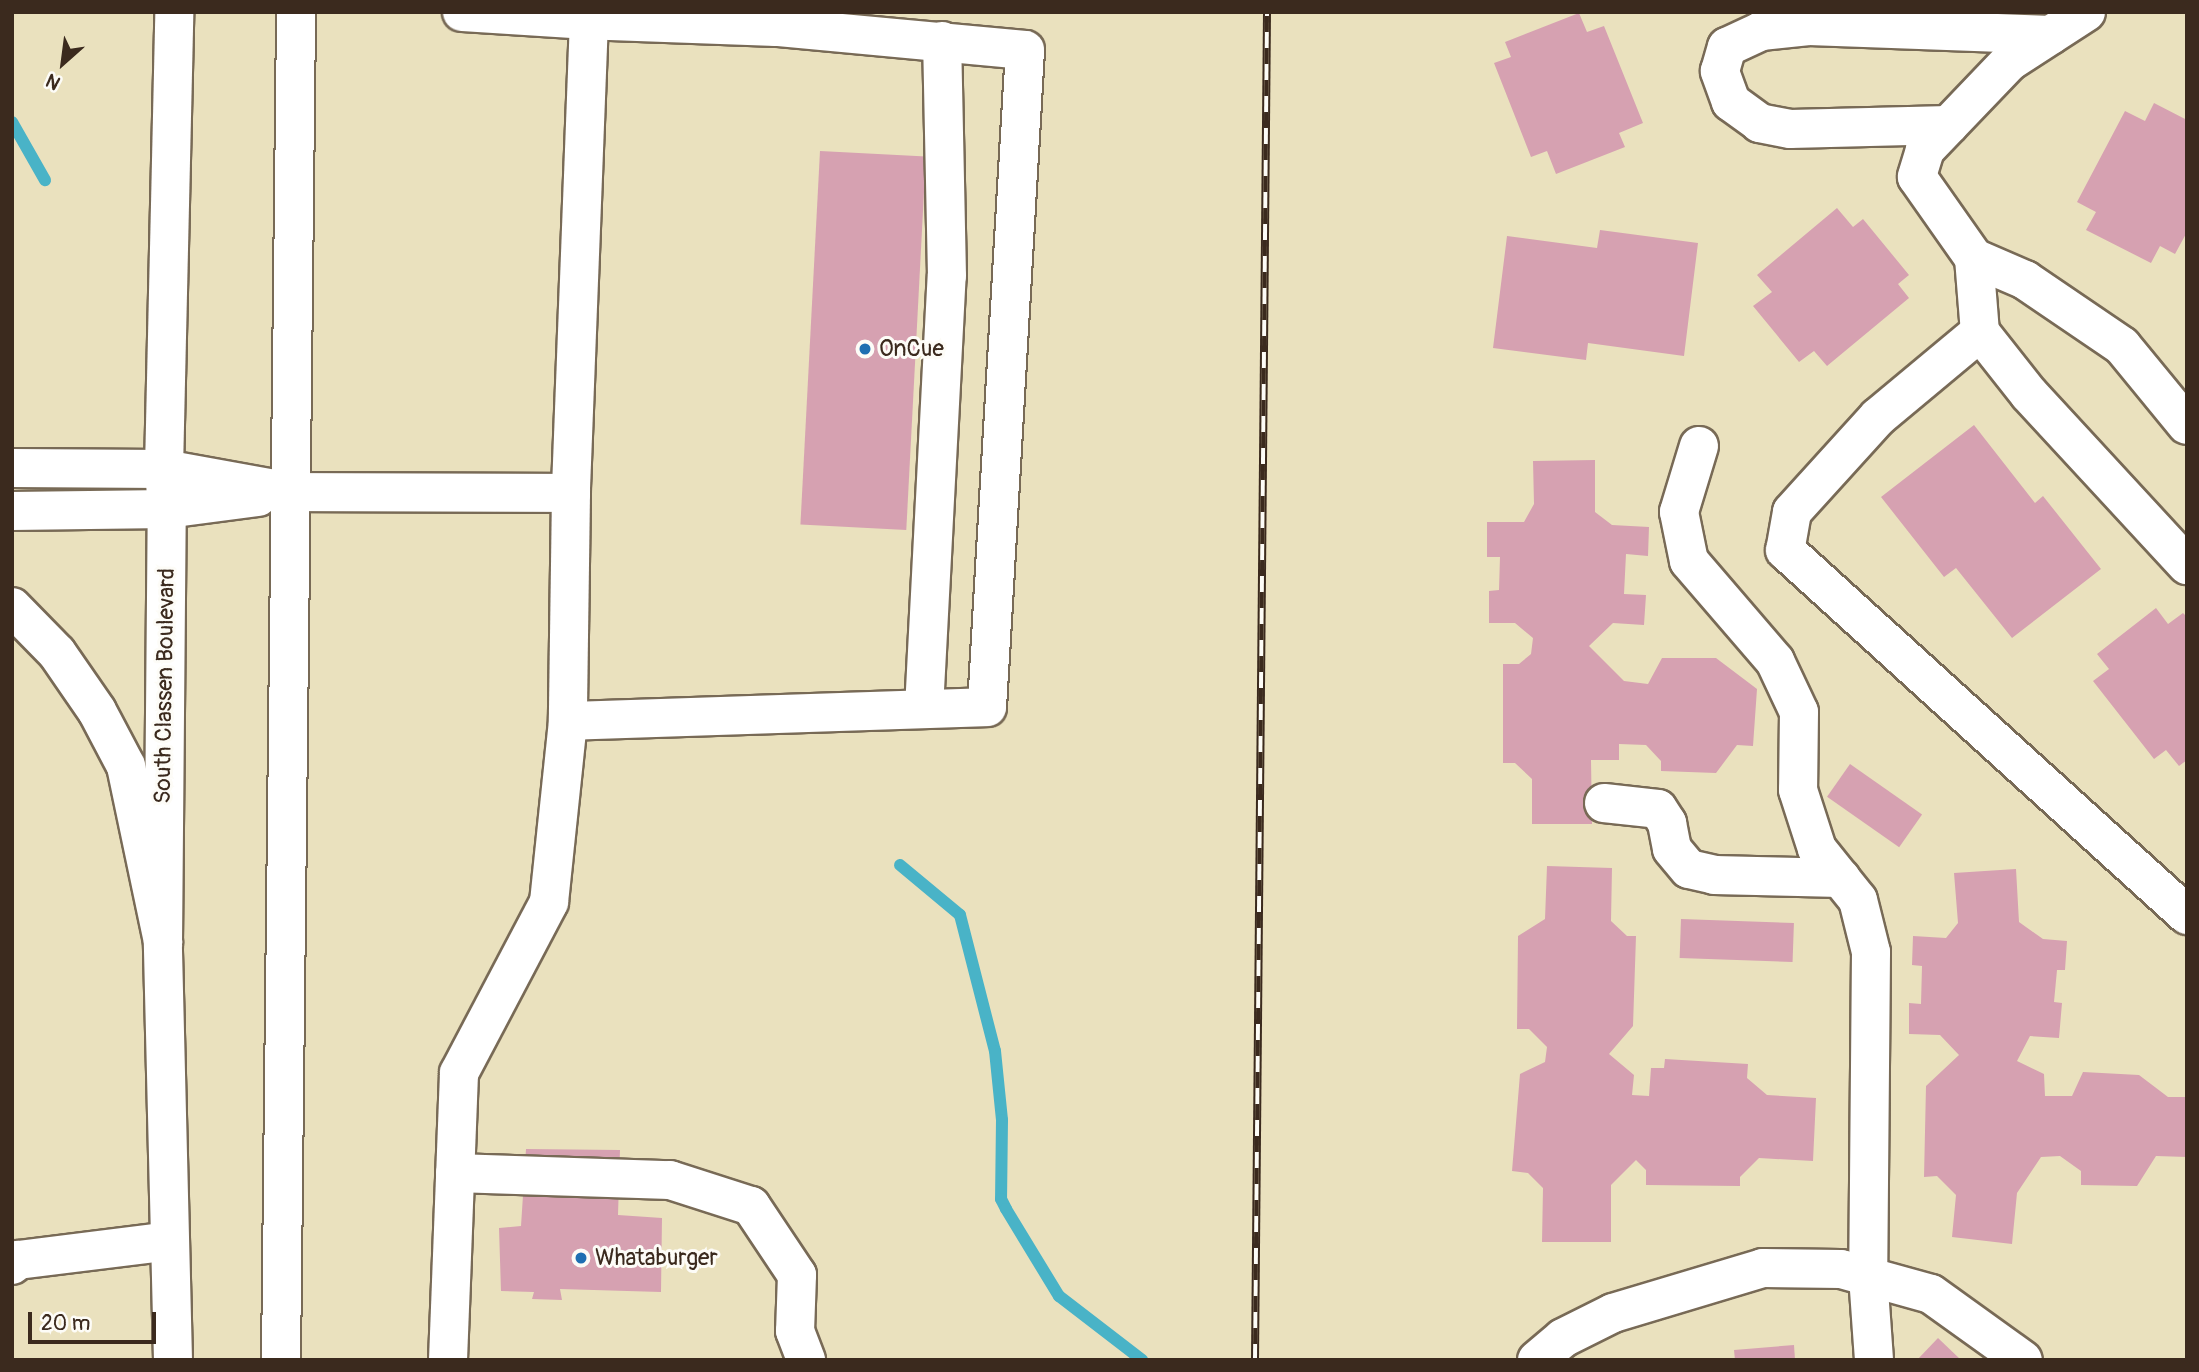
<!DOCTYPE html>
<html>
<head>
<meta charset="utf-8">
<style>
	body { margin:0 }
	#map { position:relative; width:2199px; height:1372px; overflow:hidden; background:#eae1be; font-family:Pangolin,sans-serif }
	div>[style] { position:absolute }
	.stream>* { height:12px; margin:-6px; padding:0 6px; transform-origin:6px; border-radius:6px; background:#49b3c7 }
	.building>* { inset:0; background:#d6a1b1; transform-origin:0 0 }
	.roads { filter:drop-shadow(2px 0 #786a56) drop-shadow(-2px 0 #786a56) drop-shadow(0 2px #786a56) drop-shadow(0 -2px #786a56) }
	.minor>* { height:38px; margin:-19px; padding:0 19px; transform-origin:19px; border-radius:19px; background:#fff }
	.major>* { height:38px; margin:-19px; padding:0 19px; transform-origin:19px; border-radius:19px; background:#fff }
	.highway>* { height:38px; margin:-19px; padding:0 19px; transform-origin:19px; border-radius:19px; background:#fff }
	.rail>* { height:8px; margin-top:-4px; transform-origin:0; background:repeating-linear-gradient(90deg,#fdfcf7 0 16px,#3b2a1e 0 32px); box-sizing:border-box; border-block:2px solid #3b2a1e }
	.dots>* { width:19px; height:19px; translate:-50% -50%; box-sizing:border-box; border:4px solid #fdfcf7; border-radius:50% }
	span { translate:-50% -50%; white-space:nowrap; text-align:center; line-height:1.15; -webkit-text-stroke:6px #fdfcf7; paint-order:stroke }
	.poi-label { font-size:23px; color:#3b2a1e }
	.left { translate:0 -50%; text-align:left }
	.street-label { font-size:23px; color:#3b2a1e }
	.frame { position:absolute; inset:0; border:14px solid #3b2a1e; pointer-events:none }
	.north { position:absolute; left:28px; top:28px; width:70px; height:70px; -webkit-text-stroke:5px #fdfcf7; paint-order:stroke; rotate:208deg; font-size:19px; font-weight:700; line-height:28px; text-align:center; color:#3b2a1e }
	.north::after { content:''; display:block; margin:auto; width:24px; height:32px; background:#3b2a1e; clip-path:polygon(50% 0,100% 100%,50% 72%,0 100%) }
	.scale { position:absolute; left:28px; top:1312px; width:128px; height:32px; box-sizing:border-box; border:4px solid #3b2a1e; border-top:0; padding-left:9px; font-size:21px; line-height:24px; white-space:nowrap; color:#3b2a1e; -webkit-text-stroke:5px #fdfcf7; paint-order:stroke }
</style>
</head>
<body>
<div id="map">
	<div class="stream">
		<div style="left:12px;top:122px;width:67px;rotate:60.4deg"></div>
		<div style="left:900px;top:865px;width:78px;rotate:39.8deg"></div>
		<div style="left:960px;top:915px;width:140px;rotate:75.6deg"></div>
		<div style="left:995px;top:1051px;width:69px;rotate:84.2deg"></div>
		<div style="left:1002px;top:1120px;width:79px;rotate:90.7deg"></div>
		<div style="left:1001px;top:1199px;width:11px;rotate:63deg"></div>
		<div style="left:1006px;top:1209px;width:102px;rotate:58.7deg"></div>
		<div style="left:1059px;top:1296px;width:105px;rotate:37.6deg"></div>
	</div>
	<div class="building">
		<div style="clip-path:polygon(1579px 13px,1587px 32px,1604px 26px,1643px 123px,1619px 133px,1625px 147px,1556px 174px,1547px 151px,1531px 157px,1494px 63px,1511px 57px,1505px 42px)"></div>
		<div style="clip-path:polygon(2154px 103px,2187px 120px,2187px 232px,2175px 254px,2160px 246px,2151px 263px,2086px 230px,2096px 212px,2077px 202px,2125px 111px,2145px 121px)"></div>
		<div style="left:820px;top:151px;width:106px;height:374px;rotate:3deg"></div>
		<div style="clip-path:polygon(1837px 208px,1853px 227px,1863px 219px,1909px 275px,1898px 284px,1909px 298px,1827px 366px,1814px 351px,1799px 362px,1753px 306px,1772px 292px,1757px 275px)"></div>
		<div style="clip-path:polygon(1600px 230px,1698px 243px,1684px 356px,1588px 343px,1586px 360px,1493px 348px,1507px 236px,1597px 248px)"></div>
		<div style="clip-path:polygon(1974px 425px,2035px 503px,2043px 496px,2101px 569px,2012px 638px,1956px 568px,1944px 577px,1881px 497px)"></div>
		<div style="clip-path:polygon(1595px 460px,1595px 512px,1612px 525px,1649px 527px,1648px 556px,1626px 554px,1624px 594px,1646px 595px,1644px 625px,1613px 623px,1589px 646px,1624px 681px,1648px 684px,1662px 658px,1716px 658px,1757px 689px,1753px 746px,1737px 745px,1716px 773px,1661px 771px,1661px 761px,1646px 745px,1619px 744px,1619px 760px,1591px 760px,1592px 824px,1532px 824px,1532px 779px,1515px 763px,1503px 763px,1503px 664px,1519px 664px,1531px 654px,1533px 638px,1515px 623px,1489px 623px,1489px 591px,1499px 590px,1500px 557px,1487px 557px,1487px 522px,1524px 522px,1534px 504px,1533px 461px)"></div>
		<div style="clip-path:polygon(2156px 608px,2168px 624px,2183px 613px,2187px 617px,2187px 760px,2179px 766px,2166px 750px,2154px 759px,2093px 681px,2109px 669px,2097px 654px)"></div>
		<div style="left:1850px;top:764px;width:88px;height:40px;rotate:35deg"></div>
		<div style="clip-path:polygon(1547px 866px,1612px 868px,1611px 921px,1627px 936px,1636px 936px,1633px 1026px,1609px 1054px,1634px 1075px,1632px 1095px,1649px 1096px,1651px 1068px,1664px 1068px,1665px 1059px,1748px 1064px,1747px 1078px,1767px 1095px,1816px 1098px,1813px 1161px,1759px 1158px,1740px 1177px,1740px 1186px,1646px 1185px,1646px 1170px,1636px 1160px,1611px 1185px,1611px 1242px,1542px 1242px,1543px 1188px,1528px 1173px,1512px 1171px,1520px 1074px,1545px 1062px,1547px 1047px,1529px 1029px,1517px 1029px,1518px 936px,1545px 919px)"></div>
		<div style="clip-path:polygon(2016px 869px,2019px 922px,2043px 939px,2067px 941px,2065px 970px,2057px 970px,2054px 1002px,2062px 1003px,2059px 1038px,2030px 1036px,2017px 1061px,2044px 1074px,2045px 1096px,2072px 1096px,2083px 1072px,2139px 1075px,2168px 1097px,2187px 1097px,2187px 1157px,2156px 1156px,2137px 1186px,2081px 1185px,2081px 1171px,2060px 1156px,2041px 1157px,2017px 1193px,2012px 1244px,1952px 1237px,1956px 1195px,1937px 1176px,1924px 1177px,1926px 1086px,1959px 1055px,1940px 1035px,1909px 1034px,1909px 1003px,1921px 1004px,1922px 966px,1912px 965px,1913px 936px,1946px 938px,1958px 923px,1954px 873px)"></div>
		<div style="left:1681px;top:919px;width:113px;height:39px;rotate:2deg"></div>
		<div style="clip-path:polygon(526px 1149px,620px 1150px,618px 1215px,662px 1218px,661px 1292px,560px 1289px,562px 1300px,532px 1299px,534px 1292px,501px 1291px,499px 1228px,521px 1226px)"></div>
		<div style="clip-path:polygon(1938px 1338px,1961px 1360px,1917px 1360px)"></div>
		<div style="clip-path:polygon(1794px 1345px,1795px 1360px,1735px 1360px,1734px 1350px)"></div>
	</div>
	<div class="roads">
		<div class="minor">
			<div style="left:462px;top:12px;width:127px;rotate:3.6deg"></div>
			<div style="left:2086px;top:12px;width:92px;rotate:147deg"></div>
			<div style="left:2009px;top:62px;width:122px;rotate:133.7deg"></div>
			<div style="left:1925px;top:150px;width:28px;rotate:107deg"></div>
			<div style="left:1917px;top:177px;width:99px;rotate:54.9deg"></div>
			<div style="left:1974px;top:258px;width:74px;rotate:85.4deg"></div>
			<div style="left:1980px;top:332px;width:79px;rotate:51.7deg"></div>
			<div style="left:2029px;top:394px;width:233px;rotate:47.3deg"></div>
			<div style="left:1949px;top:125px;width:159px;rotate:178.6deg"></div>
			<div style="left:1790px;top:129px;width:31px;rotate:-169deg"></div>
			<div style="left:1760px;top:123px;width:36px;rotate:-144deg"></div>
			<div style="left:1731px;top:102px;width:33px;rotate:-110deg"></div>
			<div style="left:1720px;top:71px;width:25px;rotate:-74deg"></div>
			<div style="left:1727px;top:47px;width:38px;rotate:-25deg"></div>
			<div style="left:1761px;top:31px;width:48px;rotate:-5.9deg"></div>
			<div style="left:1809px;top:26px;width:242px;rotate:2.1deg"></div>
			<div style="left:1974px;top:258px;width:56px;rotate:23.3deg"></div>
			<div style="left:2025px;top:280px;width:117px;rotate:34.2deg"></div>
			<div style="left:2122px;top:346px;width:102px;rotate:50.6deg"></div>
			<div style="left:1980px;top:332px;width:133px;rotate:140.2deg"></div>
			<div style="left:1878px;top:417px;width:128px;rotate:132.2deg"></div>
			<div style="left:1792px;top:512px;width:39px;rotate:100deg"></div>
			<div style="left:1785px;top:550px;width:543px;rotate:42.24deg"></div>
			<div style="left:1699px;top:446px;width:69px;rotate:106.9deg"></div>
			<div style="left:1679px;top:512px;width:50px;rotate:78.5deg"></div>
			<div style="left:1689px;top:561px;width:132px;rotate:49.3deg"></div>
			<div style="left:1775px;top:661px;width:56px;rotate:64.8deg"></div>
			<div style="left:1799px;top:712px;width:78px;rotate:90.7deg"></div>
			<div style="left:1798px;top:790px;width:62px;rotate:72.1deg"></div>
			<div style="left:1817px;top:849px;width:65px;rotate:51.2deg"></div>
			<div style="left:1858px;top:900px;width:54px;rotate:76deg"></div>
			<div style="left:1871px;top:952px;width:324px;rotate:90.5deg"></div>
			<div style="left:1868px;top:1276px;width:84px;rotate:85.9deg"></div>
			<div style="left:291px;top:492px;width:280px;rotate:0.2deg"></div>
			<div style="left:571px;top:493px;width:228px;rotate:90.8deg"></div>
			<div style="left:568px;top:721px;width:419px;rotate:-1.9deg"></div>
			<div style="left:987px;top:707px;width:658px;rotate:-86.69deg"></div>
			<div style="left:1025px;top:50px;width:250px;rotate:-174.7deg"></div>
			<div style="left:776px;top:27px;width:187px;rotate:-177.9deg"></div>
			<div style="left:589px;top:20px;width:473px;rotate:92.2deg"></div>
			<div style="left:924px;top:709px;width:434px;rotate:-87deg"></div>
			<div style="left:947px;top:276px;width:235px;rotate:-91.2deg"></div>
			<div style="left:1604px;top:803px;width:54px;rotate:6.3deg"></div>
			<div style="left:1658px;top:809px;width:17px;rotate:57deg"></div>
			<div style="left:1667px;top:823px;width:26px;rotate:79deg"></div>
			<div style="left:1672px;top:849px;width:26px;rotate:50deg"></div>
			<div style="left:1689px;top:869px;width:26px;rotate:13deg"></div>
			<div style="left:1714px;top:875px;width:127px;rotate:1.4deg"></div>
			<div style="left:455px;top:1173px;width:215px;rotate:1.9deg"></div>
			<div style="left:670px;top:1180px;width:85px;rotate:17.8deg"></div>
			<div style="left:751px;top:1206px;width:83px;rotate:56.3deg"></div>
			<div style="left:797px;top:1275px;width:56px;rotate:92deg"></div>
			<div style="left:795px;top:1331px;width:31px;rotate:69deg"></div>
			<div style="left:12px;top:1265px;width:8px;rotate:-40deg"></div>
			<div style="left:18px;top:1260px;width:153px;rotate:-7.1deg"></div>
			<div style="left:448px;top:1360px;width:287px;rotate:-87.8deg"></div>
			<div style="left:459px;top:1073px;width:193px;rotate:-62.2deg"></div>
			<div style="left:549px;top:902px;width:182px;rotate:-84deg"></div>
			<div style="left:1537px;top:1360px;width:34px;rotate:-40deg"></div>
			<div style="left:1563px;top:1338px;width:56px;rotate:-26.6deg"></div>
			<div style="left:1613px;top:1313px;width:157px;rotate:-16.7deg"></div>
			<div style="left:1763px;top:1268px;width:78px;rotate:0.7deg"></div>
			<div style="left:1841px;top:1269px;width:93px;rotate:15.5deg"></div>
			<div style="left:1931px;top:1294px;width:113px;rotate:35.7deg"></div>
		</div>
		<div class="major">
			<div style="left:173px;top:1360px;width:418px;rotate:-91.4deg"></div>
			<div style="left:163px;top:942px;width:433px;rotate:-89.5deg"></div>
			<div style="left:167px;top:509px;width:40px;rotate:-94.3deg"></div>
			<div style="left:164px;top:469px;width:457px;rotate:-88.7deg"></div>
			<div style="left:281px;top:1360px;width:1348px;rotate:-89.36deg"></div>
		</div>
		<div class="highway">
			<div style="left:12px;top:468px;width:152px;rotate:0.4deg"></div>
			<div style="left:164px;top:469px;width:129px;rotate:10.3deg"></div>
			<div style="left:12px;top:511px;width:155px;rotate:-0.7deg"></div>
			<div style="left:167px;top:509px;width:92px;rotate:-7.5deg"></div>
			<div style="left:12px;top:607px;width:64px;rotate:45.6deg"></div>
			<div style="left:57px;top:653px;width:70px;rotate:55.4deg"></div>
			<div style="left:97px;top:711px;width:62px;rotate:62.2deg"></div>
			<div style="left:126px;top:766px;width:180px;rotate:78.1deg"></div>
		</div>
	</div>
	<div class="rail">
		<div style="left:1255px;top:1360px;width:1348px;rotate:-89.49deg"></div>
	</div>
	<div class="dots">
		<div style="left:865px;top:349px;background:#1f6fb2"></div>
		<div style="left:581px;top:1258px;background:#1f6fb2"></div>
	</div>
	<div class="poi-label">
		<span class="left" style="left:879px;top:349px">OnCue</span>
		<span class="left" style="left:595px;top:1258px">Whataburger</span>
	</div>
	<div class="street-label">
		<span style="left:165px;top:686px;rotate:-89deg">South Classen Boulevard</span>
	</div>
	<div class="frame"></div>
	<div class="north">N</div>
	<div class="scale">20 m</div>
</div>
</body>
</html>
